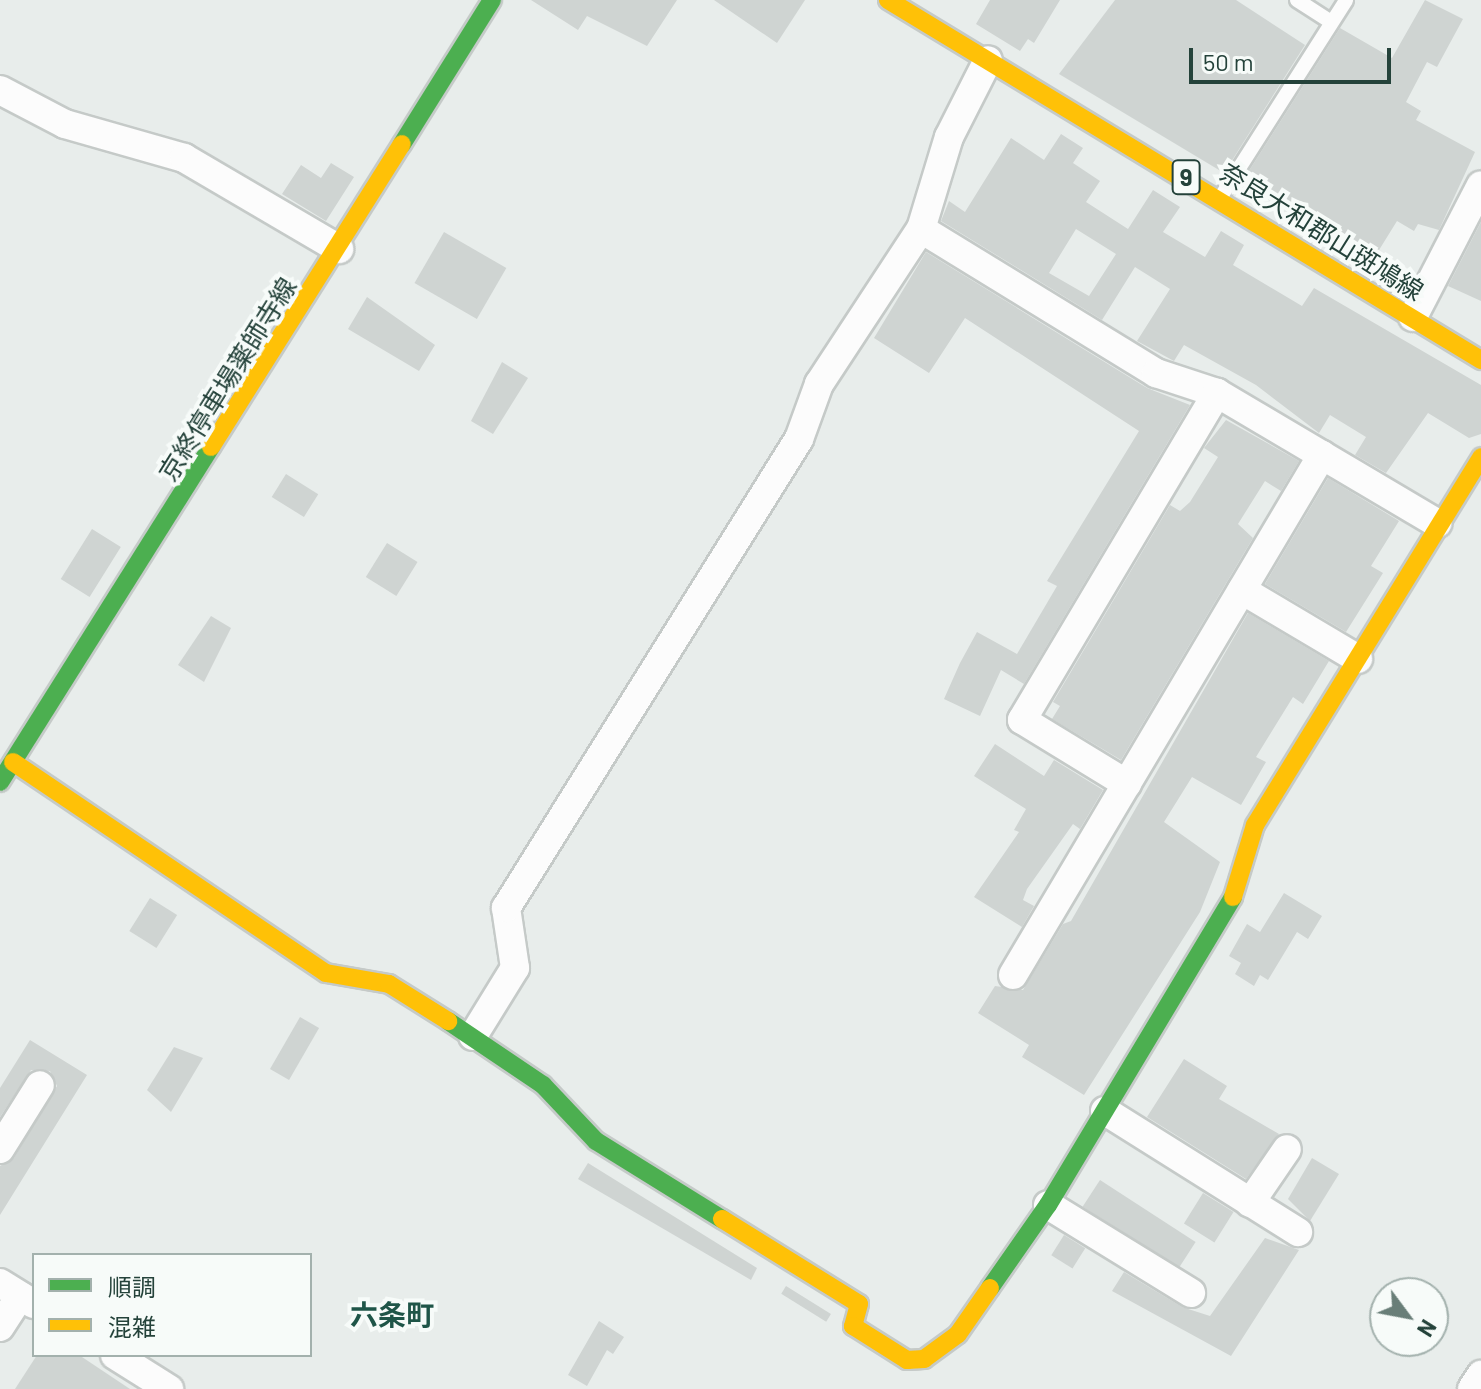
<!DOCTYPE html>
<html>
<head>
<meta charset="utf-8">
<style>
	body { margin:0 }
	#map { position:relative; width:1481px; height:1389px; overflow:hidden; background:#e8edeb; font-family:Barlow,"Noto Sans JP",sans-serif }
	div>[style] { position:absolute }
	.building>* { inset:0; background:#cfd4d2; transform-origin:0 0 }
	.roads { filter:drop-shadow(2px 0 #c5cac8) drop-shadow(-2px 0 #c5cac8) drop-shadow(0 2px #c5cac8) drop-shadow(0 -2px #c5cac8) }
	.lane>* { height:14px; margin:-7px; padding:0 7px; transform-origin:7px; border-radius:7px; background:#fcfcfc }
	.street>* { height:28px; margin:-14px; padding:0 14px; transform-origin:14px; border-radius:14px; background:#fcfcfc }
	.fast>* { height:18px; margin:-9px; padding:0 9px; transform-origin:9px; border-radius:9px; background:#4caf50 }
	.slow>* { height:18px; margin:-9px; padding:0 9px; transform-origin:9px; border-radius:9px; background:#ffc107 }
	span { translate:-50% -50%; white-space:nowrap; text-align:center; line-height:1.15; -webkit-text-stroke:8px #f7fbf9; paint-order:stroke }
	.shield-label span { padding:2px 6px; background:#f7fbf9; border:2px solid; border-radius:6px; -webkit-text-stroke-width:0 }
	.shield-label { font-size:24px; color:#24423a; font-weight:700 }
	.street-label { font-size:26px; color:#24423a }
	.neighbourhood-label { font-size:28px; color:#1f5548; font-weight:700 }
	.legend { position:absolute; left:32px; top:1253px; width:280px; height:104px; box-sizing:border-box; background:#f7fbf9; border:2px solid #a3b1ad; margin:0; padding:10px 14px; list-style:none; font-size:24px; color:#24423a }
	.legend li { display:flex; align-items:center; gap:16px; height:40px }
	.legend b { width:40px; border:2px solid #a3b1ad }
	.north { position:absolute; left:1369px; top:1277px; width:80px; height:80px; box-sizing:border-box; background:#f7fbf9; border:2px solid #a3b1ad; border-radius:50%; rotate:122deg; font-size:22px; font-weight:700; line-height:32px; text-align:center; color:#24423a }
	.north::after { content:''; display:block; margin:auto; width:28px; height:36px; background:#697e78; clip-path:polygon(50% 0,100% 100%,50% 72%,0 100%) }
	.scale { position:absolute; left:1189px; top:48px; width:202px; height:36px; box-sizing:border-box; border:4px solid #24423a; border-top:0; padding-left:10px; font-size:24px; line-height:28px; white-space:nowrap; color:#24423a; -webkit-text-stroke:6px #f7fbf9; paint-order:stroke }
</style>
</head>
<body>
<div id="map">
	<div class="building">
		<div style="clip-path:polygon(531px 0,677px 0,647px 46px,587px 16px,578px 30px)"></div>
		<div style="clip-path:polygon(714px 0,805px 0,777px 43px)"></div>
		<div style="clip-path:polygon(990px 0,1060px 0,1034px 43px,1028px 39px,1020px 51px,976px 24px)"></div>
		<div style="clip-path:polygon(1115px 0,1236px 0,1305px 45px,1224px 173px,1059px 74px)"></div>
		<div style="clip-path:polygon(1425px 0,1463px 19px,1437px 67px,1427px 62px,1406px 102px,1421px 111px,1416px 120px,1475px 152px,1439px 230px,1418px 224px,1414px 231px,1397px 221px,1371px 263px,1349px 250px,1353px 243px,1240px 185px,1340px 28px,1392px 58px)"></div>
		<div style="clip-path:polygon(evenodd,1061px 134px,1083px 148px,1073px 163px,1100px 181px,1086px 202px,1128px 229px,1153px 190px,1180px 207px,1163px 232px,1205px 257px,1221px 231px,1244px 245px,1233px 265px,1302px 306px,1314px 288px,1481px 385px,1481px 434px,1469px 438px,1428px 413px,1386px 473px,1355px 455px,1366px 437px,1330px 415px,1319px 433px,1256px 385px,1184px 345px,1174px 361px,1137px 341px,1170px 289px,1135px 267px,1102px 320px,941px 221px,949px 201px,965px 212px,1011px 138px,1044px 160px,1061px 134px,1076px 229px,1116px 254px,1089px 296px,1049px 273px,1076px 229px)"></div>
		<div style="clip-path:polygon(331px 163px,354px 177px,326px 221px,282px 194px,301px 165px,321px 178px)"></div>
		<div style="clip-path:polygon(1481px 222px,1481px 301px,1448px 286px)"></div>
		<div style="left:444px;top:232px;width:72px;height:59px;rotate:30deg"></div>
		<div style="clip-path:polygon(926px 252px,1147px 388px,1190px 405px,1024px 684px,1001px 670px,980px 716px,944px 699px,960px 663px,977px 632px,1017px 654px,1057px 586px,1047px 581px,1139px 431px,965px 318px,929px 373px,874px 338px)"></div>
		<div style="clip-path:polygon(367px 297px,435px 345px,419px 371px,348px 329px)"></div>
		<div style="clip-path:polygon(502px 362px,528px 378px,493px 434px,471px 421px)"></div>
		<div style="clip-path:polygon(1226px 420px,1299px 461px,1281px 491px,1265px 481px,1238px 524px,1253px 538px,1121px 760px,1052px 719px,1060px 706px,1053px 702px,1170px 505px,1180px 511px,1190px 502px,1218px 457px,1204px 448px)"></div>
		<div style="left:286px;top:474px;width:38px;height:27px;rotate:32deg"></div>
		<div style="clip-path:polygon(1328px 478px,1399px 521px,1371px 566px,1383px 573px,1346px 632px,1265px 584px)"></div>
		<div style="left:92px;top:529px;width:34px;height:59px;rotate:32deg"></div>
		<div style="left:387px;top:543px;width:36px;height:40px;rotate:32deg"></div>
		<div style="clip-path:polygon(1248px 613px,1329px 661px,1303px 704px,1293px 697px,1256px 757px,1266px 762px,1241px 805px,1192px 777px,1164px 822px,1220px 862px,1200px 912px,1084px 1095px,1022px 1057px,1029px 1045px,978px 1013px,995px 986px,1023px 990px,1063px 924px,1071px 921px)"></div>
		<div style="clip-path:polygon(211px 616px,231px 628px,204px 682px,178px 665px)"></div>
		<div style="clip-path:polygon(995px 744px,1044px 776px,1054px 760px,1103px 790px,1080px 829px,1073px 824px,1027px 889px,1023px 900px,1034px 906px,1022px 927px,974px 897px,1019px 832px,1014px 830px,1026px 809px,974px 776px)"></div>
		<div style="clip-path:polygon(1284px 893px,1322px 916px,1308px 939px,1297px 932px,1268px 980px,1260px 975px,1254px 986px,1235px 974px,1241px 963px,1229px 956px,1247px 924px,1260px 932px)"></div>
		<div style="left:150px;top:898px;width:32px;height:39px;rotate:32deg"></div>
		<div style="left:300px;top:1017px;width:22px;height:60px;rotate:30deg"></div>
		<div style="clip-path:polygon(30px 1040px,87px 1075px,0 1215px,0 1166px,14px 1158px,57px 1086px,50px 1071px,31px 1070px,0 1117px,0 1088px)"></div>
		<div style="clip-path:polygon(174px 1047px,203px 1058px,171px 1112px,147px 1090px)"></div>
		<div style="clip-path:polygon(1184px 1059px,1227px 1086px,1219px 1099px,1279px 1134px,1246px 1179px,1147px 1117px)"></div>
		<div style="clip-path:polygon(1312px 1158px,1339px 1174px,1310px 1221px,1288px 1199px)"></div>
		<div style="clip-path:polygon(588px 1163px,757px 1268px,751px 1280px,578px 1179px)"></div>
		<div style="left:1100px;top:1180px;width:114px;height:32px;rotate:33deg"></div>
		<div style="left:1203px;top:1193px;width:36px;height:36px;rotate:32deg"></div>
		<div style="left:1064px;top:1235px;width:25px;height:24px;rotate:32deg"></div>
		<div style="clip-path:polygon(1265px 1238px,1299px 1250px,1231px 1356px,1112px 1291px,1124px 1272px,1182px 1307px,1210px 1316px)"></div>
		<div style="left:786px;top:1286px;width:53px;height:9px;rotate:32deg"></div>
		<div style="clip-path:polygon(599px 1321px,624px 1337px,613px 1354px,607px 1350px,587px 1386px,568px 1375px)"></div>
		<div style="clip-path:polygon(37px 1355px,79px 1355px,130px 1389px,15px 1389px)"></div>
	</div>
	<div class="roads">
		<div class="lane">
			<div style="left:1297px;top:0;width:40px;rotate:32.9deg"></div>
			<div style="left:1222px;top:195px;width:231px;rotate:-57.5deg"></div>
		</div>
		<div class="street">
			<div style="left:0;top:90px;width:73px;rotate:27.6deg"></div>
			<div style="left:65px;top:124px;width:124px;rotate:15.9deg"></div>
			<div style="left:184px;top:158px;width:180px;rotate:30.4deg"></div>
			<div style="left:921px;top:229px;width:276px;rotate:31.5deg"></div>
			<div style="left:1156px;top:373px;width:64px;rotate:18.2deg"></div>
			<div style="left:1217px;top:393px;width:256px;rotate:30.6deg"></div>
			<div style="left:1413px;top:317px;width:148px;rotate:-62.7deg"></div>
			<div style="left:1242px;top:590px;width:135px;rotate:30.7deg"></div>
			<div style="left:1127px;top:784px;width:123px;rotate:-148.6deg"></div>
			<div style="left:1022px;top:720px;width:381px;rotate:-59.2deg"></div>
			<div style="left:1013px;top:975px;width:605px;rotate:-59.28deg"></div>
			<div style="left:473px;top:1036px;width:80px;rotate:-58.3deg"></div>
			<div style="left:515px;top:968px;width:61px;rotate:-98.5deg"></div>
			<div style="left:506px;top:908px;width:553px;rotate:-58.01deg"></div>
			<div style="left:799px;top:439px;width:59px;rotate:-70deg"></div>
			<div style="left:819px;top:384px;width:186px;rotate:-56.7deg"></div>
			<div style="left:921px;top:229px;width:96px;rotate:-73.1deg"></div>
			<div style="left:949px;top:137px;width:86px;rotate:-63.1deg"></div>
			<div style="left:1105px;top:1111px;width:228px;rotate:32.1deg"></div>
			<div style="left:0;top:1149px;width:75px;rotate:-58deg"></div>
			<div style="left:1250px;top:1203px;width:65px;rotate:-55.6deg"></div>
			<div style="left:1048px;top:1205px;width:168px;rotate:31.6deg"></div>
			<div style="left:0;top:1283px;width:40px;rotate:32deg"></div>
			<div style="left:0;top:1327px;width:37px;rotate:-57deg"></div>
			<div style="left:115px;top:1355px;width:64px;rotate:32.2deg"></div>
			<div style="left:1472px;top:1389px;width:17px;rotate:-57deg"></div>
		</div>
		<div class="fast">
			<div style="left:402px;top:144px;width:170px;rotate:-58deg"></div>
			<div style="left:0;top:782px;width:396px;rotate:-57.8deg"></div>
			<div style="left:448px;top:1021px;width:115px;rotate:34deg"></div>
			<div style="left:543px;top:1085px;width:77px;rotate:46.6deg"></div>
			<div style="left:596px;top:1141px;width:148px;rotate:31.8deg"></div>
			<div style="left:990px;top:1288px;width:101px;rotate:-55.1deg"></div>
			<div style="left:1048px;top:1205px;width:359px;rotate:-59deg"></div>
		</div>
		<div class="slow">
			<div style="left:888px;top:0;width:694px;rotate:31.26deg"></div>
			<div style="left:211px;top:447px;width:358px;rotate:-57.8deg"></div>
			<div style="left:13px;top:762px;width:377px;rotate:34deg"></div>
			<div style="left:326px;top:973px;width:64px;rotate:9.9deg"></div>
			<div style="left:389px;top:984px;width:70px;rotate:32.1deg"></div>
			<div style="left:1233px;top:897px;width:75px;rotate:-73deg"></div>
			<div style="left:1255px;top:825px;width:432px;rotate:-58.4deg"></div>
			<div style="left:722px;top:1219px;width:161px;rotate:31.8deg"></div>
			<div style="left:859px;top:1304px;width:23px;rotate:105deg"></div>
			<div style="left:853px;top:1326px;width:64px;rotate:32.2deg"></div>
			<div style="left:907px;top:1360px;width:17px;rotate:-3deg"></div>
			<div style="left:924px;top:1359px;width:42px;rotate:-36.3deg"></div>
			<div style="left:958px;top:1334px;width:56px;rotate:-55.2deg"></div>
		</div>
	</div>
	<div class="shield-label">
		<span style="left:1186px;top:177px">9</span>
	</div>
	<div class="street-label">
		<span style="left:1322px;top:231px;rotate:32deg">奈良大和郡山斑鳩線</span>
		<span style="left:227px;top:379px;rotate:-58deg">京終停車場薬師寺線</span>
	</div>
	<div class="neighbourhood-label">
		<span style="left:392px;top:1314px">六条町</span>
	</div>
	<ul class="legend">
	<li><b style="height:10px;background:#4caf50"></b>順調</li>
	<li><b style="height:10px;background:#ffc107"></b>混雑</li>
	</ul>
	<div class="north">N</div>
	<div class="scale">50 m</div>
</div>
</body>
</html>
